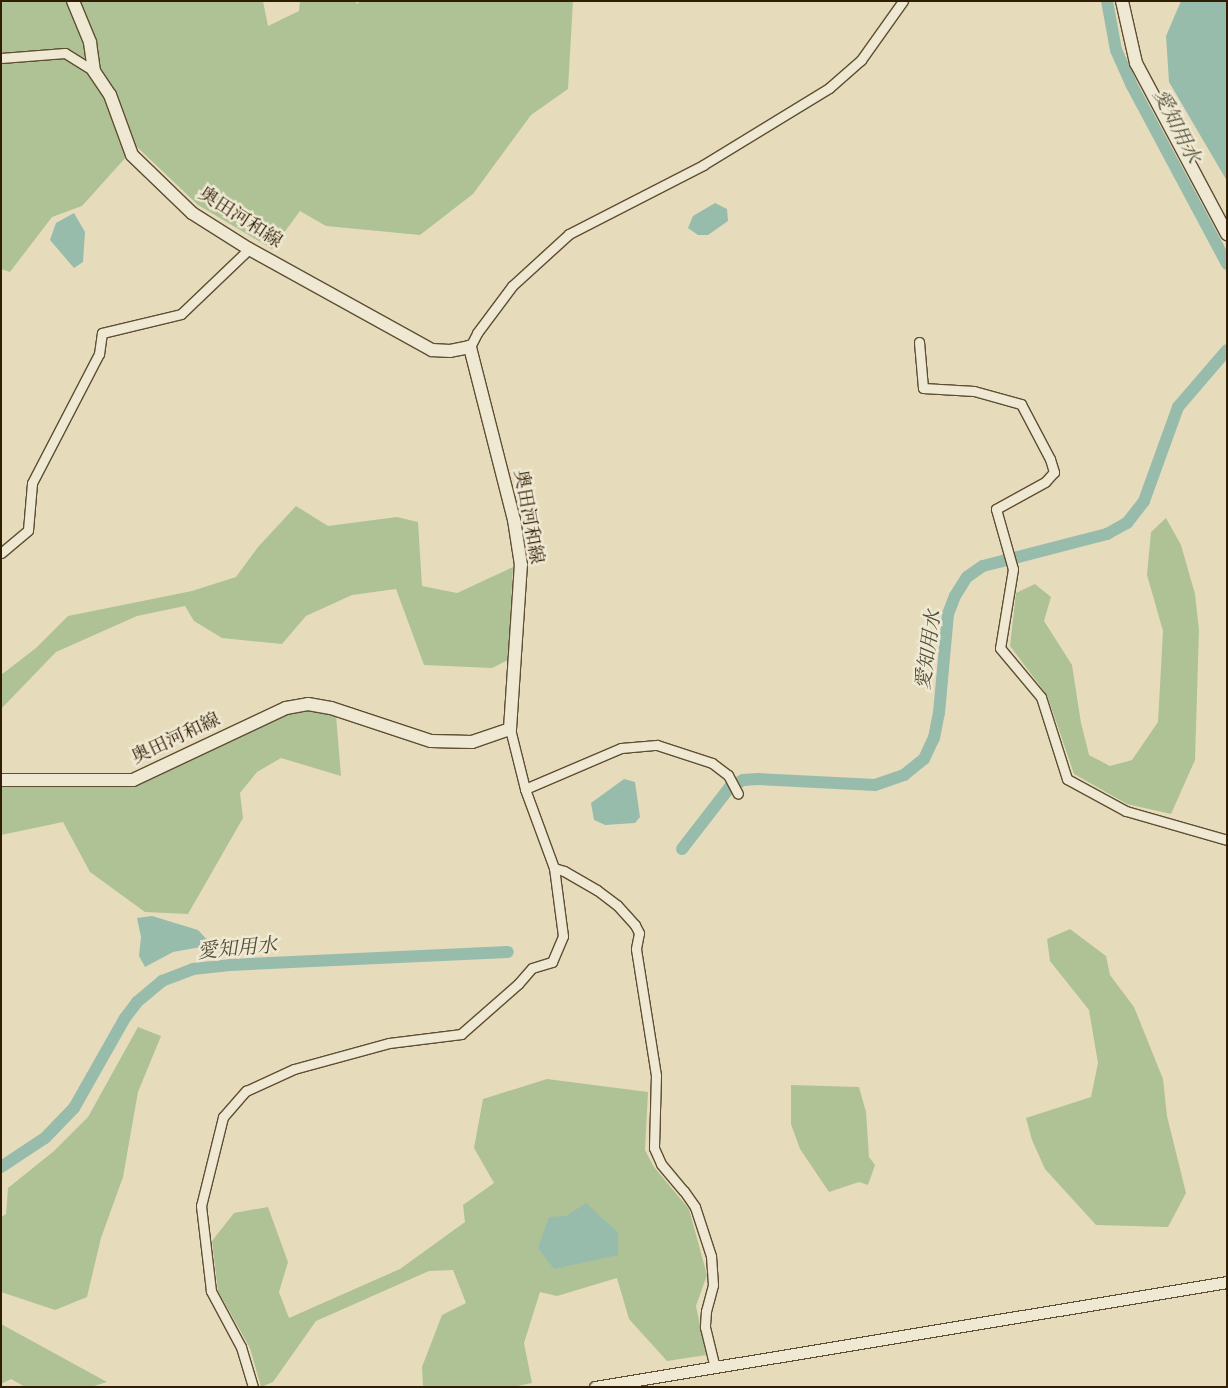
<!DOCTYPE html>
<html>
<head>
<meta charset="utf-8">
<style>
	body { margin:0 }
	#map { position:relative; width:1228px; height:1388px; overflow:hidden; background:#e6dcbc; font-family:Alegreya,"Noto Serif JP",serif }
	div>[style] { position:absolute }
	.green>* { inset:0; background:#afc295 }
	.water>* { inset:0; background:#97bcac }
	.canal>* { height:12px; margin:-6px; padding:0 6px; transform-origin:6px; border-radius:6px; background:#97bcac }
	.roads { filter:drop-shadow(1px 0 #5e4e32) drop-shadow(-1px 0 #5e4e32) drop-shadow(0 1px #5e4e32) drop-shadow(0 -1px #5e4e32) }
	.minor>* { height:9px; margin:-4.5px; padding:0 4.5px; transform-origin:4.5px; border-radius:4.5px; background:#efe8d3 }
	.tertiary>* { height:11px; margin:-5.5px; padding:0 5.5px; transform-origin:5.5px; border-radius:5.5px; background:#efe8d3 }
	.secondary>* { height:12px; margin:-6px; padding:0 6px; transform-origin:6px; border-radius:6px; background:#efe8d3 }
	span { translate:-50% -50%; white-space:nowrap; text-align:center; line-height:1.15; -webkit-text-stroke:5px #efe8d3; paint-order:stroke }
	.street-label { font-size:19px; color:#301e04 }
	.water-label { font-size:20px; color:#4f4d36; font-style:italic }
	.frame { position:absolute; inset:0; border:2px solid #301e04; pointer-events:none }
</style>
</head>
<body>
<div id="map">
	<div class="green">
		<div style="clip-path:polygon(1px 1px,263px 1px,268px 26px,299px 11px,300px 1px,354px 1px,358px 4px,359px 1px,573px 1px,568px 89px,531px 115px,473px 194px,420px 235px,326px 226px,300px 211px,272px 249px,198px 205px,136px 146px,82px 206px,52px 217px,10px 272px,1px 269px)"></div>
		<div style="clip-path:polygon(296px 506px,328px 526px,397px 517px,418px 522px,422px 586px,457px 593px,513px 567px,508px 660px,492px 668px,424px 665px,396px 589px,352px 595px,306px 616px,282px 644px,222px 638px,194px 621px,185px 606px,137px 616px,56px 652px,1px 709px,1px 675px,36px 648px,68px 616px,192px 591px,236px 577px,258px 547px)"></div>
		<div style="clip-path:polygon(1166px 518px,1181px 545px,1195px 594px,1199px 630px,1195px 760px,1171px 814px,1127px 804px,1074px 774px,1047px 695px,1010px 646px,1016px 593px,1035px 584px,1051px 597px,1044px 621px,1072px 665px,1081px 723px,1089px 755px,1110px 766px,1132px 760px,1158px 722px,1163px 631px,1147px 575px,1151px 532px)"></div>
		<div style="clip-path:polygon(308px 711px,336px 715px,341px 776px,281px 758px,257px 772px,240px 793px,243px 818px,188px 914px,145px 912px,90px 872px,63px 822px,1px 835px,1px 786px,133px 786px,286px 713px)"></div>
		<div style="clip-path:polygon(1070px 929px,1106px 956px,1110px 975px,1134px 1007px,1163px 1079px,1167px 1116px,1186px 1193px,1168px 1227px,1096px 1225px,1045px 1169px,1032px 1140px,1026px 1118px,1091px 1097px,1098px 1063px,1089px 1010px,1050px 961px,1047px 939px)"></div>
		<div style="clip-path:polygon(138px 1027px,161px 1036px,138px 1092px,123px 1177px,101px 1238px,87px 1297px,55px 1310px,1px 1292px,1px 1217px,6px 1214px,8px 1188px,54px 1151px,88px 1117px)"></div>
		<div style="clip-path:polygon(547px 1079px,648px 1092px,645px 1150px,654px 1167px,689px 1209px,707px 1275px,696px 1306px,706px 1355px,667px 1361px,629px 1319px,617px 1278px,557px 1296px,540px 1292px,524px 1343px,532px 1383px,513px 1387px,423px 1387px,422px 1367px,442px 1315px,466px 1303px,453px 1270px,429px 1271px,316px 1321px,273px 1382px,261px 1387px,250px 1348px,218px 1291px,212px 1241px,234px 1213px,268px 1207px,288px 1262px,279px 1292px,289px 1318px,400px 1269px,465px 1222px,463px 1205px,494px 1183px,474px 1148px,483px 1099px)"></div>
		<div style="clip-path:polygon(791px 1085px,859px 1087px,866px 1112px,869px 1157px,875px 1165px,868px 1185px,859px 1182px,829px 1192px,800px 1149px,791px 1124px)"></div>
		<div style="clip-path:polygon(1px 1324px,107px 1382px,91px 1387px,25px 1387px,11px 1379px,1px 1384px)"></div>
	</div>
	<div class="water">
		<div style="clip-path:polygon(1181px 1px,1227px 1px,1227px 181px,1169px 82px,1166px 36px)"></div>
		<div style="clip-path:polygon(715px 203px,727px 209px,728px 221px,708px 235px,698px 235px,688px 228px,693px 216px)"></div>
		<div style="clip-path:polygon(74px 213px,85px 232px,83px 262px,74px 268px,50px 240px,56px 223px)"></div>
		<div style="clip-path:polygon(624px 779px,635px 782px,640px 817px,635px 823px,605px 825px,594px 820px,591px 803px)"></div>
		<div style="clip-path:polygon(152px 916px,198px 930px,212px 945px,173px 952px,145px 967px,139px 956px,141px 937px,137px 918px)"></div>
		<div style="clip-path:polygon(586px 1203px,618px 1233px,618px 1255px,554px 1269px,538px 1248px,549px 1217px,566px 1216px)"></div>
	</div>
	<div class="canal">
		<div style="left:1107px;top:1px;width:50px;rotate:79.6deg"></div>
		<div style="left:1116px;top:50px;width:37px;rotate:66deg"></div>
		<div style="left:1131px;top:84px;width:204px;rotate:61.9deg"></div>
		<div style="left:682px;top:849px;width:78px;rotate:-52.3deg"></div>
		<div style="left:730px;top:787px;width:15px;rotate:-28deg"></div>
		<div style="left:743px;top:780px;width:15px;rotate:-4deg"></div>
		<div style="left:758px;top:779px;width:117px;rotate:2.9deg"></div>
		<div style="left:875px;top:785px;width:31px;rotate:-19deg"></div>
		<div style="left:904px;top:775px;width:26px;rotate:-39deg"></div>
		<div style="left:924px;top:759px;width:23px;rotate:-65deg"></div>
		<div style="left:934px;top:738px;width:25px;rotate:-79deg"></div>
		<div style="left:939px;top:713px;width:99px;rotate:-84.8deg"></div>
		<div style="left:948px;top:614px;width:19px;rotate:-69deg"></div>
		<div style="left:955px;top:596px;width:22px;rotate:-58deg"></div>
		<div style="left:967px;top:577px;width:19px;rotate:-35deg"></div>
		<div style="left:983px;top:566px;width:128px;rotate:-14.5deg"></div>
		<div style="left:1107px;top:534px;width:23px;rotate:-29deg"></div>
		<div style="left:1127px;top:523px;width:28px;rotate:-52deg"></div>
		<div style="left:1144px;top:501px;width:100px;rotate:-70.1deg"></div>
		<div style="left:1178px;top:407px;width:75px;rotate:-49.3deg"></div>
		<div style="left:1px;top:1167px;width:53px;rotate:-33.4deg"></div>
		<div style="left:45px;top:1138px;width:42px;rotate:-46deg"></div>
		<div style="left:74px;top:1108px;width:103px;rotate:-60.5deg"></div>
		<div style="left:125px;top:1018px;width:20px;rotate:-53deg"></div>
		<div style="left:137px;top:1002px;width:33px;rotate:-40deg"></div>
		<div style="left:162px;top:981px;width:33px;rotate:-21deg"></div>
		<div style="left:193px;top:969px;width:37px;rotate:-6deg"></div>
		<div style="left:230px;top:965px;width:278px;rotate:-2.7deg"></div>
	</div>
	<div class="roads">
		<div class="minor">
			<div style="left:1px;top:58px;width:64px;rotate:-4.5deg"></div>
			<div style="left:65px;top:53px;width:34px;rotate:32deg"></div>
			<div style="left:919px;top:342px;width:46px;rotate:85deg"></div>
			<div style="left:923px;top:388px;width:51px;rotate:3.4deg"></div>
			<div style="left:974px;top:391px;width:49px;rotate:15.5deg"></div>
			<div style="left:1021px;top:404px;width:62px;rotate:62.2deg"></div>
			<div style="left:1050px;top:459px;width:14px;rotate:73deg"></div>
			<div style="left:1054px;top:472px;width:13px;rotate:132deg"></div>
			<div style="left:1045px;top:482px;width:56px;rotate:151.1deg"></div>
			<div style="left:996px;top:509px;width:62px;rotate:74.2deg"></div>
			<div style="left:1013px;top:569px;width:80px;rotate:99.3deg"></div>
			<div style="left:1000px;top:648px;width:64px;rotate:50.1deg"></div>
			<div style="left:1041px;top:697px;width:86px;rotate:72.4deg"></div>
			<div style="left:1067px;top:779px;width:67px;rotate:28.5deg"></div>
			<div style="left:1126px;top:811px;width:105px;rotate:16deg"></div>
			<div style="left:470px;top:347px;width:16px;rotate:-63deg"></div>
			<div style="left:477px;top:333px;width:59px;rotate:-53.3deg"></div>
			<div style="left:512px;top:286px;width:77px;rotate:-42.4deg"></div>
			<div style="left:569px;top:234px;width:151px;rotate:-27.2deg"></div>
			<div style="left:703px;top:165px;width:148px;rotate:-31.4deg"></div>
			<div style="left:829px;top:88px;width:43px;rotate:-41.2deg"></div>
			<div style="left:861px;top:60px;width:72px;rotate:-54.6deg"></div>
			<div style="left:1px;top:553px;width:35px;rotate:-40deg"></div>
			<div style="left:28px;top:530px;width:47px;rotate:-85.1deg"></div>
			<div style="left:32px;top:483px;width:145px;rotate:-62.6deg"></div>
			<div style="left:99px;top:354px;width:21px;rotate:-82deg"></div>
			<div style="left:102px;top:333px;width:81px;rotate:-13.5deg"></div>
			<div style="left:181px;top:314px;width:94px;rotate:-43.7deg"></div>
			<div style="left:525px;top:789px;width:104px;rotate:-23.1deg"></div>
			<div style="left:621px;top:748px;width:36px;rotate:-5deg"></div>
			<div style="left:657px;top:745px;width:58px;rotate:18.1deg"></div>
			<div style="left:712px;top:763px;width:20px;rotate:37deg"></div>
			<div style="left:728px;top:775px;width:21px;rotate:62deg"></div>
			<div style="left:554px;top:868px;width:10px;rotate:17deg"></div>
			<div style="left:564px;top:871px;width:38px;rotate:30deg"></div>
			<div style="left:597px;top:890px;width:25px;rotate:37deg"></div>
			<div style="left:617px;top:905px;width:27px;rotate:48deg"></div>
			<div style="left:635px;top:925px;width:9px;rotate:63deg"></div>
			<div style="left:639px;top:933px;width:16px;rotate:101deg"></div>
			<div style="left:636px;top:949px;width:128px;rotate:81deg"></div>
			<div style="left:656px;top:1075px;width:73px;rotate:91.6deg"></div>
			<div style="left:654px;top:1148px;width:17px;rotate:66deg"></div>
			<div style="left:661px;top:1164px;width:35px;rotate:50deg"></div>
			<div style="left:684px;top:1191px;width:19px;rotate:55deg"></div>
			<div style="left:695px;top:1207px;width:52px;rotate:71.9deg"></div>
			<div style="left:711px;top:1256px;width:29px;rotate:86deg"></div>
			<div style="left:713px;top:1285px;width:27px;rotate:105deg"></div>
			<div style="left:706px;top:1311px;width:16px;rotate:94deg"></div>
			<div style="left:705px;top:1327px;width:42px;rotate:76.3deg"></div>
			<div style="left:253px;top:1387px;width:42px;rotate:-106.7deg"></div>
			<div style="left:241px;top:1347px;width:64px;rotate:-118.2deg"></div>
			<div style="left:211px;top:1291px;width:86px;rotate:-96.7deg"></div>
			<div style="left:201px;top:1206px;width:92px;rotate:-76.1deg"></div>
			<div style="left:223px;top:1117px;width:35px;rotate:-49deg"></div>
			<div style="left:246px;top:1091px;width:53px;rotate:-24.6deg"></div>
			<div style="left:294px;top:1069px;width:98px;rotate:-15.3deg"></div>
			<div style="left:389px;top:1043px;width:73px;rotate:-7.1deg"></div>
			<div style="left:461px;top:1034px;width:76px;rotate:-41.3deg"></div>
			<div style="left:518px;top:984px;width:21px;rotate:-49deg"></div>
			<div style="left:532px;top:968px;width:21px;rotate:-17deg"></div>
			<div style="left:552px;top:962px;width:28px;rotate:-67deg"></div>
			<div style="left:563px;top:936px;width:69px;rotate:-97.5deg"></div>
			<div style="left:554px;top:868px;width:84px;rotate:-110.2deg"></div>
			<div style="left:525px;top:789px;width:62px;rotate:-104deg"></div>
		</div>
		<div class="tertiary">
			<div style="left:595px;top:1387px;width:641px;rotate:-9.43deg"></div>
		</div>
		<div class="secondary">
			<div style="left:1122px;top:1px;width:64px;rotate:77.3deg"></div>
			<div style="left:1136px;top:63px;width:194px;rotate:62deg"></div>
			<div style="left:1px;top:780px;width:132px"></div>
			<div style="left:133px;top:780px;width:169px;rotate:-25.2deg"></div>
			<div style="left:286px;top:708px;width:22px;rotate:-10deg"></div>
			<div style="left:308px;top:704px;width:23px;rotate:10deg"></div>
			<div style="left:331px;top:708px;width:105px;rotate:18.3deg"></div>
			<div style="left:431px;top:741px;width:41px;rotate:1.4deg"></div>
			<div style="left:472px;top:742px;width:40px;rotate:-18.9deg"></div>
			<div style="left:510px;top:729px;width:164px;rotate:-86.2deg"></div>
			<div style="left:521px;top:565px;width:46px;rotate:-98.8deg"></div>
			<div style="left:514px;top:520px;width:179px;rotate:-104.3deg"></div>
			<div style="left:470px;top:347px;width:20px;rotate:169deg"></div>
			<div style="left:450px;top:351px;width:18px;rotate:-177deg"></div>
			<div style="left:432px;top:350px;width:209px;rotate:-151.1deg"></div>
			<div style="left:249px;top:249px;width:67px;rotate:-147.7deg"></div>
			<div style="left:192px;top:213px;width:83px;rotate:-136deg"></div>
			<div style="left:132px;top:155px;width:64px;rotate:-110.1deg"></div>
			<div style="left:110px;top:95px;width:29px;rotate:-124deg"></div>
			<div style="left:94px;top:71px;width:29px;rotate:-98deg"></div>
			<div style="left:90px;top:42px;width:44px;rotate:-112.5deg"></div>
		</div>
	</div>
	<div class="street-label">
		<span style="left:240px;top:218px;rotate:33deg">奥田河和線</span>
		<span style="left:528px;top:517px;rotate:80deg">奥田河和線</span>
		<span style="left:176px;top:739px;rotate:-25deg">奥田河和線</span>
	</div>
	<div class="water-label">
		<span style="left:1177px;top:126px;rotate:63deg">愛知用水</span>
		<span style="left:928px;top:650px;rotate:-82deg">愛知用水</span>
		<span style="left:237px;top:948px;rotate:-5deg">愛知用水</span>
	</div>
	<div class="frame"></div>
</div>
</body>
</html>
